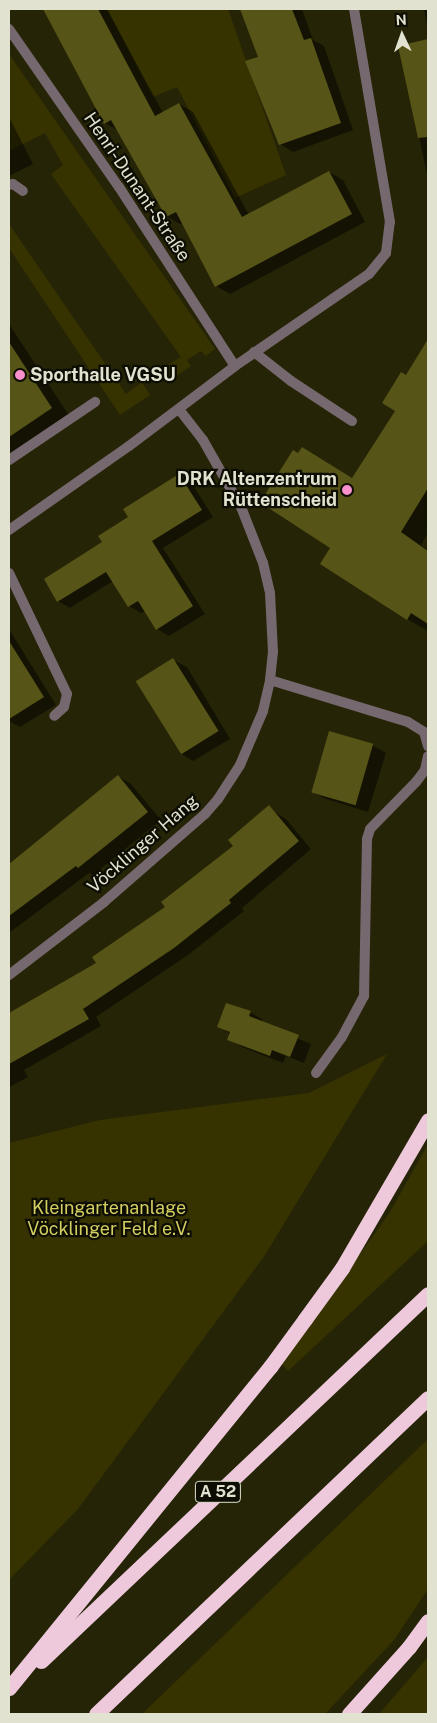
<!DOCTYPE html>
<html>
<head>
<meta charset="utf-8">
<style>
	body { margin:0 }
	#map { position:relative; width:437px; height:1723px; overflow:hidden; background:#262406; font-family:"Public Sans",sans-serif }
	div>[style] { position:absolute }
	.green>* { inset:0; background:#363300 }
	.shadow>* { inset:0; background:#0007 }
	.building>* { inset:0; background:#565416; transform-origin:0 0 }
	.service>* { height:10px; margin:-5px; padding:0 5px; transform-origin:5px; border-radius:5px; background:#76686f }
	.minor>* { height:10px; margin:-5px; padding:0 5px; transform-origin:5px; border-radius:5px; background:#76686f }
	.motorway>* { height:15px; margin:-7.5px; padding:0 7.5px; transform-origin:7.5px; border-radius:7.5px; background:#edc9db }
	.dots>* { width:14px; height:14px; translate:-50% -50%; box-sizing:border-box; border:2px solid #0d0d03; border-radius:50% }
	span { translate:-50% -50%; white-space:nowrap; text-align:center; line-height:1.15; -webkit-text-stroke:4.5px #0d0d03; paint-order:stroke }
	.shield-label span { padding:1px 4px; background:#0d0d03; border:1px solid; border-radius:4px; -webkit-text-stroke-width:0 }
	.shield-label { font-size:16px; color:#e2e2d0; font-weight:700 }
	.street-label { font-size:18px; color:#e2e2d0 }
	.poi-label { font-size:18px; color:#e2e2d0; font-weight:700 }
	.left { translate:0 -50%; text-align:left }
	.right { translate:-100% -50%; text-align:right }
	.park-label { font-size:18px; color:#d2ce60 }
	.frame { position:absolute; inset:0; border:10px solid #e2e2d0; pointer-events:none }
	.north { position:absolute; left:377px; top:10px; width:50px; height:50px; -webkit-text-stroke:4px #0d0d03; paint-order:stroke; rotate:357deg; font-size:14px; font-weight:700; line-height:20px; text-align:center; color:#e2e2d0 }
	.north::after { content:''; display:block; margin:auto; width:18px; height:22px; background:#e2e2d0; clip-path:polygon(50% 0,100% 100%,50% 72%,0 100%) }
</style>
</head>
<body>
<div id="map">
	<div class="green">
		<div style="clip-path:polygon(107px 9px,228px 9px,286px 175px,235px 198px,177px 87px,153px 97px)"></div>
		<div style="clip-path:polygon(9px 54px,215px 349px,206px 356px,201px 351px,187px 360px,191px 366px,172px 379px,164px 367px,181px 357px,51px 174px,63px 165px,45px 133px,11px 150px,9px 146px)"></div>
		<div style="clip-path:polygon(9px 224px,126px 394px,142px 382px,150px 395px,120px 415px,9px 248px)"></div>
		<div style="clip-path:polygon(387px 1054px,265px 1255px,78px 1509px,9px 1580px,9px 1143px,100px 1120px,309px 1093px)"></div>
		<div style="clip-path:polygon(428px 1144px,428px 1241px,288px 1371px,282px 1364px,390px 1212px)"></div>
		<div style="clip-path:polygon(428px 1439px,428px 1589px,394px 1640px,325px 1714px,142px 1714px)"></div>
		<div style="clip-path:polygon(428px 1657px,428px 1714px,379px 1714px)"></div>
	</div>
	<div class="shadow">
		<div style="clip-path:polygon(44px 9px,107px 9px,163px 113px,179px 104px,193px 112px,249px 215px,329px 172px,343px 180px,365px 222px,230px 294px,216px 286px,183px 223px,180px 224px,166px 216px,119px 131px,105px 123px)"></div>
		<div style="clip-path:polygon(241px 9px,302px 9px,313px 40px,324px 46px,353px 130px,293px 152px,280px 144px,262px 65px)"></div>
		<div style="clip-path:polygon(424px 9px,428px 9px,428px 31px)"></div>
		<div style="clip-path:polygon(428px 40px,428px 106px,427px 107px,399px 47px)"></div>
		<div style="clip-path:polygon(9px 117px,33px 164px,9px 176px)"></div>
		<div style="clip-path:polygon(428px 120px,428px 180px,417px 126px)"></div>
		<div style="clip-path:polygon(9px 324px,72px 420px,9px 462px)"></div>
		<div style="clip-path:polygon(417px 360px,428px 366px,428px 533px,421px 545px,428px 550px,428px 631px,407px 619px,332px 548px,353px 479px,397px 410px,407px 376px)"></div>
		<div style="clip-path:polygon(179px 475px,191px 482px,213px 517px,163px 548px,205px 614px,169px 636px,157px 629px,145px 611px,141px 613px,129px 606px,113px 581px,70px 608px,58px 601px,104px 543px)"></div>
		<div style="clip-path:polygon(9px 629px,56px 705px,20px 727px,9px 721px)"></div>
		<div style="clip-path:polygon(173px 660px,187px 667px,230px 739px,193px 761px,180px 753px)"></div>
		<div style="clip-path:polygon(372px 745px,386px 753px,368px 812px,326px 799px,312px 792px)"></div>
		<div style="clip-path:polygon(118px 776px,131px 784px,161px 820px,93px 875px,89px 873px,9px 933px,9px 864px)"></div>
		<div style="clip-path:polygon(273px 811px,286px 819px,311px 849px,242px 908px,244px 911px,188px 955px,96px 1017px,101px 1026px,24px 1070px,28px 1077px,9px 1087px,9px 1020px,98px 963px,167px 907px)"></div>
		<div style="clip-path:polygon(250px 1012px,263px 1020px,262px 1023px,311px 1044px,304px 1063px,286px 1056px,283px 1063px,242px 1047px,229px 1039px,231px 1034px,219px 1027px)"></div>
	</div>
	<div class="building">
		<div style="clip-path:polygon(43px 9px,98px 9px,155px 116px,179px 103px,242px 217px,329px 171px,352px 214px,215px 287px,176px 212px,166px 217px,111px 120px,104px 124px)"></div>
		<div style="clip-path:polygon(240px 9px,292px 9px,304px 40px,311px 38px,341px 123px,279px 145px,245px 61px,258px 57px)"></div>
		<div style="clip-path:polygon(428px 39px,428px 137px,418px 138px,398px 46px)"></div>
		<div style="clip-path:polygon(428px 339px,428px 488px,401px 532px,428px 551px,428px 624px,411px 613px,407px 620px,320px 564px,330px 548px,264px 505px,268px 498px,264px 496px,293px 450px,298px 453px,302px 447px,352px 478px,395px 411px,382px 403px,401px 372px,406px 375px)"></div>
		<div style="clip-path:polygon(9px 342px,52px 408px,9px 437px)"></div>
		<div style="clip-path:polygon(179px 474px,202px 510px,152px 541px,193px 606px,156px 630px,138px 601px,128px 607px,106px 572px,57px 602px,44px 579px,102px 542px,98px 536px,128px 517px,123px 509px)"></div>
		<div style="clip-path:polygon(9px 641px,44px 697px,9px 719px)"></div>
		<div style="left:173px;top:658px;width:86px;height:44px;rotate:58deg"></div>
		<div style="left:329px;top:731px;width:46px;height:64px;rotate:16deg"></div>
		<div style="clip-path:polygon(118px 775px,148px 812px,78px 868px,76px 866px,9px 916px,9px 864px)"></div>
		<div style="clip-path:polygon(269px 805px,299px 841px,229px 900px,231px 903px,174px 948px,83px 1009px,89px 1019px,9px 1064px,9px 1013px,96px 963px,92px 957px,165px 907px,161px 902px,233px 846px,228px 840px)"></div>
		<div style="clip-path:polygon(226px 1003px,251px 1011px,249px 1016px,299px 1035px,290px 1057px,272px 1050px,270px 1056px,227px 1040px,230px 1032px,217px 1027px)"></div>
	</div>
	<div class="service">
		<div style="left:254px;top:352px;width:47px;rotate:38.1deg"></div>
		<div style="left:291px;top:381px;width:73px;rotate:33.3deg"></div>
		<div style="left:9px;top:460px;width:104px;rotate:-34deg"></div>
		<div style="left:9px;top:573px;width:134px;rotate:64.4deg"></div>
		<div style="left:67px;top:694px;width:13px;rotate:103deg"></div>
		<div style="left:64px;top:707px;width:13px;rotate:138deg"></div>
		<div style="left:270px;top:680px;width:144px;rotate:16.9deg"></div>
		<div style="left:408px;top:722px;width:19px;rotate:32deg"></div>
		<div style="left:424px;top:732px;width:15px;rotate:74deg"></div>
		<div style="left:316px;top:1073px;width:44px;rotate:-54.2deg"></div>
		<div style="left:342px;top:1037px;width:47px;rotate:-61.8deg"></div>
		<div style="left:364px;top:996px;width:157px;rotate:-88.9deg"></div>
		<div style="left:367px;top:839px;width:10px;rotate:-73deg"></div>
		<div style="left:370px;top:829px;width:66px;rotate:-45.6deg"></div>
		<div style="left:416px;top:782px;width:15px;rotate:-53deg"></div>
		<div style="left:425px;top:770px;width:14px;rotate:-78deg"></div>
	</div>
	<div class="minor">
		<div style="left:9px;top:29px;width:193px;rotate:55.2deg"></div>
		<div style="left:119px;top:187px;width:213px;rotate:57.1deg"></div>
		<div style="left:9px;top:185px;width:4px;rotate:-14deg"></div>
		<div style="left:13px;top:184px;width:12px;rotate:35deg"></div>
		<div style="left:9px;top:530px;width:146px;rotate:-35deg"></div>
		<div style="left:129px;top:446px;width:133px;rotate:-37deg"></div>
		<div style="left:235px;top:366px;width:163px;rotate:-34.5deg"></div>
		<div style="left:369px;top:274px;width:27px;rotate:-51deg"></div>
		<div style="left:386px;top:253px;width:31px;rotate:-83deg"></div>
		<div style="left:390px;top:222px;width:216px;rotate:-99.6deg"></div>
		<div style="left:9px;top:975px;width:120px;rotate:-37.5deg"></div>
		<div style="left:104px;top:902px;width:134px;rotate:-41.1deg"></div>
		<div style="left:205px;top:814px;width:20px;rotate:-49deg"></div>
		<div style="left:218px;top:799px;width:40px;rotate:-57.1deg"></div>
		<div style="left:240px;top:765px;width:59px;rotate:-66.9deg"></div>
		<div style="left:263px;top:711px;width:32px;rotate:-77deg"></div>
		<div style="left:270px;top:680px;width:28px;rotate:-84deg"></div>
		<div style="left:273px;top:652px;width:59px;rotate:-92.9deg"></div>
		<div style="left:270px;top:593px;width:31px;rotate:-103deg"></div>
		<div style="left:263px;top:563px;width:60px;rotate:-111.4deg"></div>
		<div style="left:241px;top:507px;width:77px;rotate:-119.6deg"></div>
		<div style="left:203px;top:440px;width:39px;rotate:-128deg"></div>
	</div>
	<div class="motorway">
		<div style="left:41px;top:1661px;width:533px;rotate:-43.48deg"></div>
		<div style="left:9px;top:1688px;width:414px;rotate:-50.9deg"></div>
		<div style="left:270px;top:1367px;width:59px;rotate:-53.9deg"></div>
		<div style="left:305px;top:1319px;width:63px;rotate:-54deg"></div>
		<div style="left:342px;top:1268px;width:171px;rotate:-59.8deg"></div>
		<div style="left:96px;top:1714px;width:458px;rotate:-43.6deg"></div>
		<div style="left:349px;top:1714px;width:90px;rotate:-48.2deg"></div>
		<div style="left:409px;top:1647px;width:32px;rotate:-54deg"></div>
	</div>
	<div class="dots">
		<div style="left:20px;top:375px;background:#f890cb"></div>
		<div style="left:347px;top:490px;background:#f890cb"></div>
	</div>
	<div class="shield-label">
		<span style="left:218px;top:1492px">A 52</span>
	</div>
	<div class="street-label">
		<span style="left:137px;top:187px;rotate:56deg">Henri-Dunant-Straße</span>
		<span style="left:143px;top:844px;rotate:-41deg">Vöcklinger Hang</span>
	</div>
	<div class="poi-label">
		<span class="left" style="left:30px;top:375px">Sporthalle VGSU</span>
		<span class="right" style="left:337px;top:490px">DRK Altenzentrum<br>Rüttenscheid</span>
	</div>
	<div class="park-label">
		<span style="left:109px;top:1219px">Kleingartenanlage<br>Vöcklinger Feld e.V.</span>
	</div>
	<div class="frame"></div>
	<div class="north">N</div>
</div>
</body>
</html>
